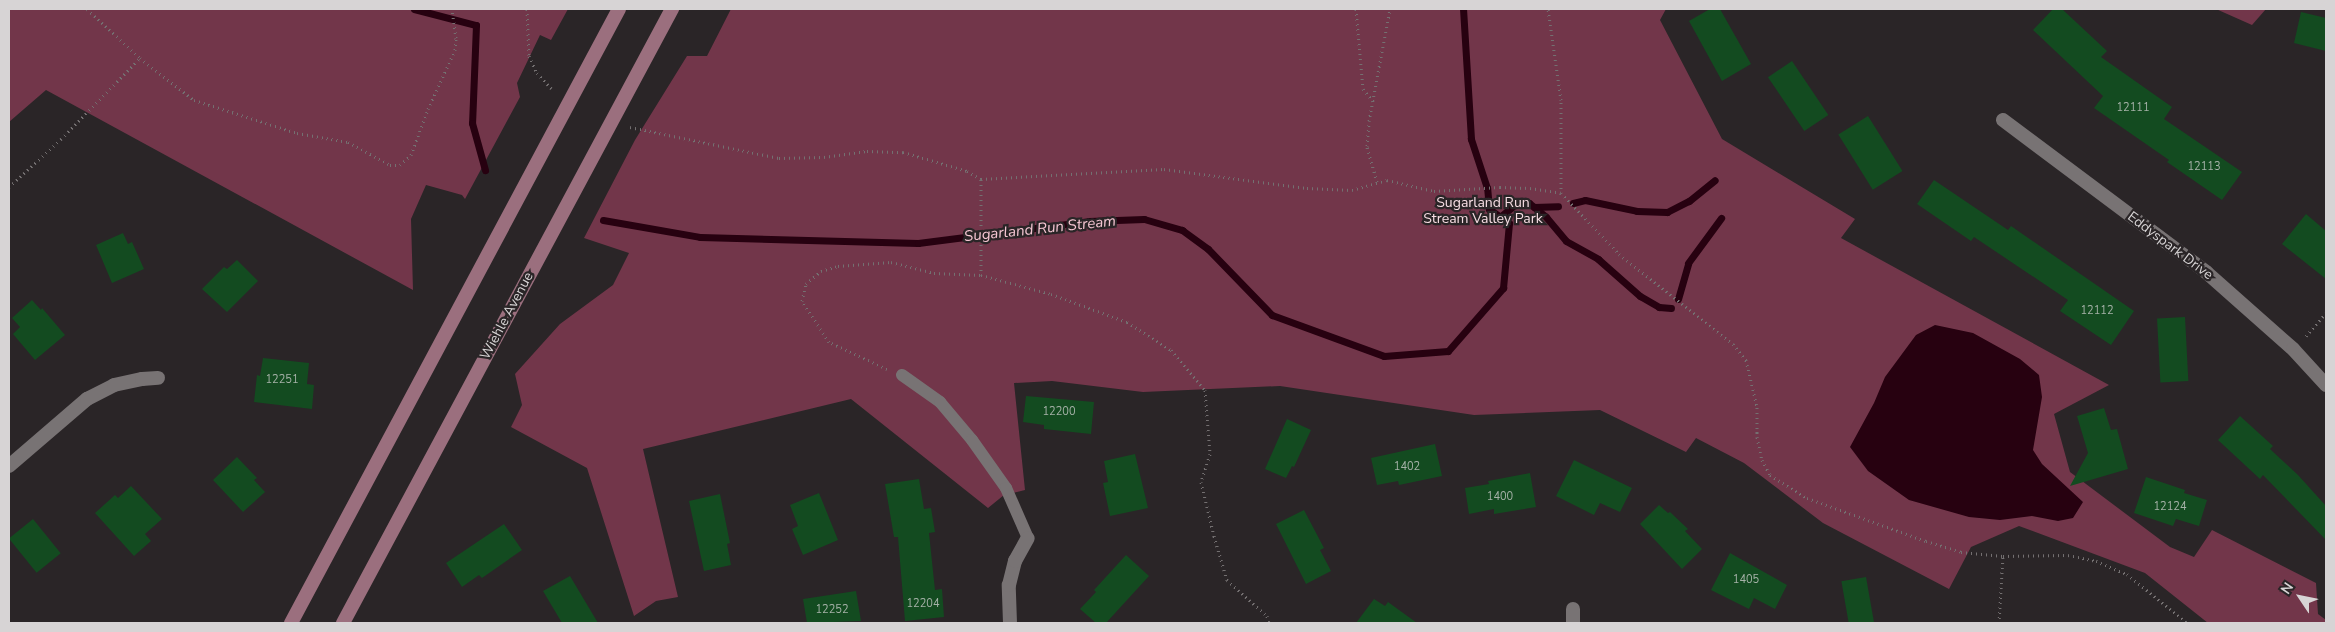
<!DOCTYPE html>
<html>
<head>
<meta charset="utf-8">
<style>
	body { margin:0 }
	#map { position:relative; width:2335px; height:632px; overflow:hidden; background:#2a2527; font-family:"Nunito Sans",sans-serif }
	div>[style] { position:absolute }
	.green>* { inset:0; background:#72364a }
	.water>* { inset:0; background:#270110 }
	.stream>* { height:7px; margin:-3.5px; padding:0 3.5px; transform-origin:3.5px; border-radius:3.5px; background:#270110 }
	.building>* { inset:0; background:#134b20; transform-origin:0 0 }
	.path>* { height:3px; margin-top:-1.5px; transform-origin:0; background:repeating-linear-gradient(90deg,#747071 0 1px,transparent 0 5px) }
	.service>* { height:12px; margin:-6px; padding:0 6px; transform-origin:6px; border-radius:6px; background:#787374 }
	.minor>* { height:14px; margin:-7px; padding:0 7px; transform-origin:7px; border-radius:7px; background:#787374 }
	.secondary>* { height:14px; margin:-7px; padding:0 7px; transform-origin:7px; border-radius:7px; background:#9b6f7e }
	span { translate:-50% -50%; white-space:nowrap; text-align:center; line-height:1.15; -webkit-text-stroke:4.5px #2a2527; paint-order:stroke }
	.number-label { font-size:11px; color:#a6b2a8 }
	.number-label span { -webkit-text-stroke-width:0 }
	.park-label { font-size:14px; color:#f6dde3 }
	.street-label { font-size:14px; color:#d7d4d5 }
	.water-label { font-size:15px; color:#f6c6d3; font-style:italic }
	.frame { position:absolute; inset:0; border:10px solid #d7d4d5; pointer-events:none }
	.north { position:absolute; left:2275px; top:572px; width:50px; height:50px; -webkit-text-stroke:4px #2a2527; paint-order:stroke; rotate:304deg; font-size:14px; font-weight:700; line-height:20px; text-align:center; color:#d7d4d5 }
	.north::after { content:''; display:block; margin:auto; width:18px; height:22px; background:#d7d4d5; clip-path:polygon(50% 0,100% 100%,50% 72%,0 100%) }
</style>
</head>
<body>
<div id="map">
	<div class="green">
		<div style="clip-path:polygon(9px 9px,568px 9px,551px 40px,540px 35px,517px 83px,520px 97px,465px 199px,462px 195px,426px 185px,411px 219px,413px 290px,46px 90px,9px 122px)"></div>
		<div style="clip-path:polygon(731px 9px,1666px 9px,1660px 20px,1722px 139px,1855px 219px,1841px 238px,2109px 385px,2054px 414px,2070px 472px,2170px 547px,2194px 557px,2212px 530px,2316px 583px,2318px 614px,2326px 620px,2326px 623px,2208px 623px,2145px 573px,2019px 526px,1971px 547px,1949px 589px,1823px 523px,1744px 463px,1696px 438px,1686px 452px,1600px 410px,1474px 415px,1280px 386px,1143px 392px,1052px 381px,1014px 383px,1025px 490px,1004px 495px,988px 508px,851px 399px,643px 449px,678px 597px,656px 601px,634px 616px,587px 468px,511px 427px,522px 405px,515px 374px,560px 324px,613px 285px,629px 253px,584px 238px,635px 140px,687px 56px,707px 56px)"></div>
		<div style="clip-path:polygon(2216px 9px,2266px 9px,2252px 25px)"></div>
	</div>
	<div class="water">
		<div style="clip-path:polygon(1935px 325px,1973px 333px,2020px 359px,2039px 375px,2042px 397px,2033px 450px,2042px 464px,2083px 502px,2073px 518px,2058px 521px,2032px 516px,2000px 520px,1969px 517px,1909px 500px,1868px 471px,1850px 447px,1874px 403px,1885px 377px,1916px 335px)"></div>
	</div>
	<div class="stream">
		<div style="left:414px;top:9px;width:64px;rotate:14.5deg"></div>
		<div style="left:476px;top:25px;width:98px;rotate:92.3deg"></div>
		<div style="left:472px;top:123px;width:49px;rotate:74.5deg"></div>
		<div style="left:1573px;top:203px;width:12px;rotate:-14deg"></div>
		<div style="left:1585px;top:200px;width:53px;rotate:11.9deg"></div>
		<div style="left:1637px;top:211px;width:30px;rotate:2deg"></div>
		<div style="left:1667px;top:212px;width:25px;rotate:-27deg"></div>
		<div style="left:1689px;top:201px;width:33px;rotate:-39deg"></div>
		<div style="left:1534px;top:207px;width:24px;rotate:-2deg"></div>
		<div style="left:1500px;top:217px;width:23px;rotate:-40deg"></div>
		<div style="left:1518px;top:202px;width:11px;rotate:5deg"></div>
		<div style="left:1529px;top:203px;width:22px;rotate:39deg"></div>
		<div style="left:1546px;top:217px;width:31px;rotate:50deg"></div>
		<div style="left:1566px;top:241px;width:37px;rotate:29deg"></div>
		<div style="left:1598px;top:259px;width:56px;rotate:41.4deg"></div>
		<div style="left:1640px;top:296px;width:22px;rotate:30deg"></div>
		<div style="left:1659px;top:307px;width:12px;rotate:5deg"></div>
		<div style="left:603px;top:220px;width:98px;rotate:9.9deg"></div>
		<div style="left:700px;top:237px;width:218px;rotate:1.6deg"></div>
		<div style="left:918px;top:243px;width:172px;rotate:-7.3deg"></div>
		<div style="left:1089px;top:221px;width:55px;rotate:-2.1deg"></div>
		<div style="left:1144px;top:219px;width:40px;rotate:16deg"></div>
		<div style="left:1182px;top:230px;width:32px;rotate:36deg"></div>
		<div style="left:1208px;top:249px;width:92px;rotate:45.9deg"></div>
		<div style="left:1272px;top:315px;width:119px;rotate:20.1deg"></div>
		<div style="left:1384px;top:356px;width:64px;rotate:-4.5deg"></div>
		<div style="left:1448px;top:351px;width:84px;rotate:-48.9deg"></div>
		<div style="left:1503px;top:288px;width:65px;rotate:-84.7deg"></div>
		<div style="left:1509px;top:223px;width:24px;rotate:-145deg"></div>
		<div style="left:1489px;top:209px;width:21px;rotate:-95deg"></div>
		<div style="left:1487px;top:188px;width:52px;rotate:-108.1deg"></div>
		<div style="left:1471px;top:139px;width:130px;rotate:-93.5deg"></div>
		<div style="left:1678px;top:299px;width:37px;rotate:-74deg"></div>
		<div style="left:1688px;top:263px;width:56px;rotate:-53.7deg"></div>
	</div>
	<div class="building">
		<div style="clip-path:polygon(1710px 9px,1720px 9px,1751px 64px,1722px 81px,1689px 21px)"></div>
		<div style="clip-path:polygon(2053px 9px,2062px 9px,2107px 51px,2101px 57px,2172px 107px,2164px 119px,2242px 172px,2222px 200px,2167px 162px,2169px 160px,2094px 108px,2103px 96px,2033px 30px)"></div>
		<div style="clip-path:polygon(2301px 12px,2326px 18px,2326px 51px,2294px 43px)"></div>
		<div style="left:1792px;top:61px;width:65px;height:29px;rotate:56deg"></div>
		<div style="left:1868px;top:116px;width:65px;height:35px;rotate:58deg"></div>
		<div style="clip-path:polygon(1934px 180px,2008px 230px,2011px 226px,2134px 311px,2111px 345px,2060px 311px,2068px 300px,1974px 237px,1971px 241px,1917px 204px)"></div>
		<div style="clip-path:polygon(2306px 214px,2326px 231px,2326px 279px,2282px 244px)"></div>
		<div style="clip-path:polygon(123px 233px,128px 244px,132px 242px,144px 269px,112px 283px,96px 245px)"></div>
		<div style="clip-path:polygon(237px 260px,258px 281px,227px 312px,202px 289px,224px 267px,227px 269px)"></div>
		<div style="clip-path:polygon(32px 300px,41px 310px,42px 308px,65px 335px,35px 360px,13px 334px,20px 327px,12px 318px)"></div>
		<div style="left:2185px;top:317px;width:64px;height:28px;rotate:87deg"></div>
		<div style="clip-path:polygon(263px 358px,309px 363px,307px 384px,314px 385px,312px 409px,254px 402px,257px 375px,260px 376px)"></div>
		<div style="clip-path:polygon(1026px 396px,1094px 402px,1091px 434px,1044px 429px,1044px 425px,1023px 422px)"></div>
		<div style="clip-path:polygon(2104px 408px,2111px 430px,2117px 429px,2128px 469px,2070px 486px,2088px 453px,2077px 416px)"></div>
		<div style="clip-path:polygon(2240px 416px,2273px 446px,2270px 449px,2298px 475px,2326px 506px,2326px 540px,2263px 475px,2260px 479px,2218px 440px)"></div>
		<div style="clip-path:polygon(1287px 419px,1311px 430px,1294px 467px,1292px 466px,1286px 478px,1265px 469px)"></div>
		<div style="clip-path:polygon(1435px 444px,1442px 476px,1399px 485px,1398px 481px,1377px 485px,1371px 458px)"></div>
		<div style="clip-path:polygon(1135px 454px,1148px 508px,1110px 516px,1103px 483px,1108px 482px,1104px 461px)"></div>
		<div style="clip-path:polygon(237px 457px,257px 478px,254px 480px,265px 492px,243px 512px,213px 480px)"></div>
		<div style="clip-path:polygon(1574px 460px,1632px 488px,1620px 512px,1600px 503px,1594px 515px,1556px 496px)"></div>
		<div style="clip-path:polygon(1530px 473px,1536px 507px,1494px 514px,1494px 509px,1469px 514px,1465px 488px,1489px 484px,1488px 481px)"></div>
		<div style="clip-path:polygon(2146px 477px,2185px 490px,2184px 493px,2207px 500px,2199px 526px,2176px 519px,2173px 526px,2134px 513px)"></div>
		<div style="clip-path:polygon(919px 479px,924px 509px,931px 508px,935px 532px,929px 533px,935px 590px,942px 589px,944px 617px,905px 621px,898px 537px,894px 537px,885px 484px)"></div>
		<div style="clip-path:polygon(131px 486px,162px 519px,145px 534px,151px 541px,134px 556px,95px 513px,115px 495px,118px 498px)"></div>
		<div style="clip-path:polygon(819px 493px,838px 540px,803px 555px,792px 529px,798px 526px,790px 505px)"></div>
		<div style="clip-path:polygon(720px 494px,730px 543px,727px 544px,731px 565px,704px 571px,689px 501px)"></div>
		<div style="clip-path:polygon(1659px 505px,1668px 513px,1670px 512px,1688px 529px,1685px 531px,1702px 549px,1682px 569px,1640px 524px)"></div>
		<div style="clip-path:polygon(1304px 510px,1324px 548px,1320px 550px,1331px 571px,1306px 584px,1276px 524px)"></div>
		<div style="left:33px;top:519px;width:44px;height:31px;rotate:51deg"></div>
		<div style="clip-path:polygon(504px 524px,522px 550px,482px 578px,479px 575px,462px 587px,446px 563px)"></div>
		<div style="clip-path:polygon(1730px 553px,1787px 585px,1775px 609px,1754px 598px,1749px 609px,1711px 590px)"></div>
		<div style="clip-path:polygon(1126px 555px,1149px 576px,1106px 623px,1096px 623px,1080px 609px,1096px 592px,1094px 590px)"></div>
		<div style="clip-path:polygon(570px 576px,598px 623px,562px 623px,543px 591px)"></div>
		<div style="left:1866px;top:577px;width:47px;height:25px;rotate:80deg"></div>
		<div style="clip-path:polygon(856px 591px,861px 621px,807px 623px,803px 599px)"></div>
		<div style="clip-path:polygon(1374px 599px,1385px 606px,1388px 602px,1417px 623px,1356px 623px)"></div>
	</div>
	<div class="path">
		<div style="left:87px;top:9px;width:72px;rotate:42.8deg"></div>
		<div style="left:140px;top:58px;width:68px;rotate:37.9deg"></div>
		<div style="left:194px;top:100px;width:108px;rotate:17.8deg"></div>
		<div style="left:297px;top:133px;width:52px;rotate:10deg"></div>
		<div style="left:348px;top:142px;width:48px;rotate:28.7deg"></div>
		<div style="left:390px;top:165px;width:10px"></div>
		<div style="left:400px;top:165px;width:15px;rotate:-42deg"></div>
		<div style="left:411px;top:155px;width:49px;rotate:-69.7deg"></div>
		<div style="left:428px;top:109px;width:65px;rotate:-65.4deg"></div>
		<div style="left:455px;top:50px;width:12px;rotate:-85deg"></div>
		<div style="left:456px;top:38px;width:29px;rotate:-98deg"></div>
		<div style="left:527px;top:9px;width:47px;rotate:87.6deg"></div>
		<div style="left:529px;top:56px;width:19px;rotate:65deg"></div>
		<div style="left:537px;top:73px;width:21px;rotate:47deg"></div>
		<div style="left:1356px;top:9px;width:80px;rotate:85deg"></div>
		<div style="left:1363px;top:89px;width:16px;rotate:50deg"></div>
		<div style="left:630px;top:127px;width:152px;rotate:11.8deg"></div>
		<div style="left:779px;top:158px;width:45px;rotate:-1.3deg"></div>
		<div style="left:824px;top:157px;width:43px;rotate:-7.9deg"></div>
		<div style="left:867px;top:151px;width:36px;rotate:2deg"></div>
		<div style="left:903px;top:152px;width:67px;rotate:16.5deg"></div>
		<div style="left:967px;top:171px;width:16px;rotate:30deg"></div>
		<div style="left:981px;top:179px;width:183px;rotate:-3.1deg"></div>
		<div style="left:1164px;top:169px;width:144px;rotate:7.6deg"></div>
		<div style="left:1307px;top:188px;width:45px;rotate:2.5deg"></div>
		<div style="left:1352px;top:190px;width:36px;rotate:-16deg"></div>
		<div style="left:1387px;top:180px;width:48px;rotate:13.2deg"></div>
		<div style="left:1434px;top:191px;width:66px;rotate:-3.5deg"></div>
		<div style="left:1500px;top:187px;width:30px;rotate:2deg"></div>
		<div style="left:1530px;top:188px;width:31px;rotate:9deg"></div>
		<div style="left:1561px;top:193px;width:93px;rotate:-90deg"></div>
		<div style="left:1561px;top:100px;width:92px;rotate:-98.1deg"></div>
		<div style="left:1377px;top:182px;width:37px;rotate:-106deg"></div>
		<div style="left:1367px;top:146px;width:25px;rotate:-85deg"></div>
		<div style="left:1369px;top:121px;width:114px;rotate:-79.4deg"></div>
		<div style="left:9px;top:187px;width:71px;rotate:-42.7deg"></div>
		<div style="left:61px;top:139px;width:113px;rotate:-45.7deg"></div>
		<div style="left:1561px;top:193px;width:84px;rotate:46.4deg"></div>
		<div style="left:1619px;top:254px;width:145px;rotate:38.3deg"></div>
		<div style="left:1733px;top:344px;width:21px;rotate:51deg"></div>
		<div style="left:1746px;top:360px;width:48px;rotate:76.8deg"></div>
		<div style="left:1757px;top:407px;width:30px;rotate:90deg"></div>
		<div style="left:1757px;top:437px;width:24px;rotate:78deg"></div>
		<div style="left:1762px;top:460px;width:17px;rotate:62deg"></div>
		<div style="left:1770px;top:475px;width:44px;rotate:31.9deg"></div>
		<div style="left:1807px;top:498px;width:127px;rotate:19.9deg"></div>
		<div style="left:1926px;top:541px;width:37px;rotate:17deg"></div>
		<div style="left:1961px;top:552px;width:42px;rotate:5.4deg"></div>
		<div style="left:2003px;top:556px;width:65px;rotate:-0.9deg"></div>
		<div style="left:2068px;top:555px;width:29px;rotate:12deg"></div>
		<div style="left:2096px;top:561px;width:34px;rotate:23deg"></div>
		<div style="left:2127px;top:574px;width:77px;rotate:39.2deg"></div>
		<div style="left:981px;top:275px;width:73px;rotate:15.2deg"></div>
		<div style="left:1051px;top:294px;width:81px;rotate:20.2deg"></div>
		<div style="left:1127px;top:322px;width:52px;rotate:32.5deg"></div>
		<div style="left:1171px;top:350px;width:52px;rotate:49.6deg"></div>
		<div style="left:1205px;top:390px;width:64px;rotate:85.5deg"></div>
		<div style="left:1210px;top:454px;width:29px;rotate:108deg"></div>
		<div style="left:1201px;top:482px;width:56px;rotate:76.5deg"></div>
		<div style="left:1214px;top:536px;width:46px;rotate:73.5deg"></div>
		<div style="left:1227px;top:580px;width:54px;rotate:42deg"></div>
		<div style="left:1267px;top:616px;width:7px;rotate:74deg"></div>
		<div style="left:2306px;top:336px;width:30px;rotate:-49deg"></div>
		<div style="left:887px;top:369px;width:64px;rotate:-155deg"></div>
		<div style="left:829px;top:342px;width:49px;rotate:-123.4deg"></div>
		<div style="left:802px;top:301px;width:17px;rotate:-77deg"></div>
		<div style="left:806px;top:284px;width:20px;rotate:-41deg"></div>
		<div style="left:821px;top:271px;width:18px;rotate:-16deg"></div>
		<div style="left:838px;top:266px;width:53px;rotate:-4.3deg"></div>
		<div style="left:891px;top:262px;width:44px;rotate:14.3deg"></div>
		<div style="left:934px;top:273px;width:47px;rotate:2.4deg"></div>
		<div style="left:981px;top:275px;width:96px;rotate:-90deg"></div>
		<div style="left:1999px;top:623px;width:67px;rotate:-86.6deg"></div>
	</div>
	<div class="service">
		<div style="left:902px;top:375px;width:47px;rotate:35.4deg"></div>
		<div style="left:940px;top:402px;width:50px;rotate:49.9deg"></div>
		<div style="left:972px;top:440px;width:59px;rotate:54.7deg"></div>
		<div style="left:1006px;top:488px;width:55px;rotate:66.3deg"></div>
	</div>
	<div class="minor">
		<div style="left:2003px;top:120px;width:254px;rotate:36.8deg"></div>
		<div style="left:2206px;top:272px;width:116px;rotate:41.5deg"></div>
		<div style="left:2293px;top:349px;width:49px;rotate:47.5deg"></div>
		<div style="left:9px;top:466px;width:103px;rotate:-40.7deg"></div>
		<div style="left:87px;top:399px;width:30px;rotate:-27deg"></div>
		<div style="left:114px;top:385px;width:29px;rotate:-12deg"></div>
		<div style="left:142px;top:379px;width:16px;rotate:-4deg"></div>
		<div style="left:1010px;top:623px;width:38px;rotate:-92deg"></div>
		<div style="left:1009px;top:585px;width:25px;rotate:-76deg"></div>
		<div style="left:1015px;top:561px;width:26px;rotate:-61deg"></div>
		<div style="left:1573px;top:623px;width:14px;rotate:-90deg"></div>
	</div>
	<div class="secondary">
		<div style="left:291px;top:623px;width:696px;rotate:-61.89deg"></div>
		<div style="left:343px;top:623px;width:697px;rotate:-61.82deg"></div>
	</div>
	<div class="number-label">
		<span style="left:2133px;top:108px">12111</span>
		<span style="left:2204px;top:167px">12113</span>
		<span style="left:2097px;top:311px">12112</span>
		<span style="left:282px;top:380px">12251</span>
		<span style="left:1059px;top:412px">12200</span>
		<span style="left:1407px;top:467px">1402</span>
		<span style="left:1500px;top:497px">1400</span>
		<span style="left:2170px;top:507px">12124</span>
		<span style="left:1746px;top:580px">1405</span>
		<span style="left:923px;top:604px">12204</span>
		<span style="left:832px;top:610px">12252</span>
	</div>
	<div class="park-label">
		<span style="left:1483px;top:211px">Sugarland Run<br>Stream Valley Park</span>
	</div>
	<div class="street-label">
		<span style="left:2170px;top:246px;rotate:37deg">Eddyspark Drive</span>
		<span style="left:507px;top:316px;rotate:-62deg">Wiehle Avenue</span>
	</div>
	<div class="water-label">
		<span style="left:1040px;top:229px;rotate:-6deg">Sugarland Run Stream</span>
	</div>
	<div class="frame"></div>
	<div class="north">N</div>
</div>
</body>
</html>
